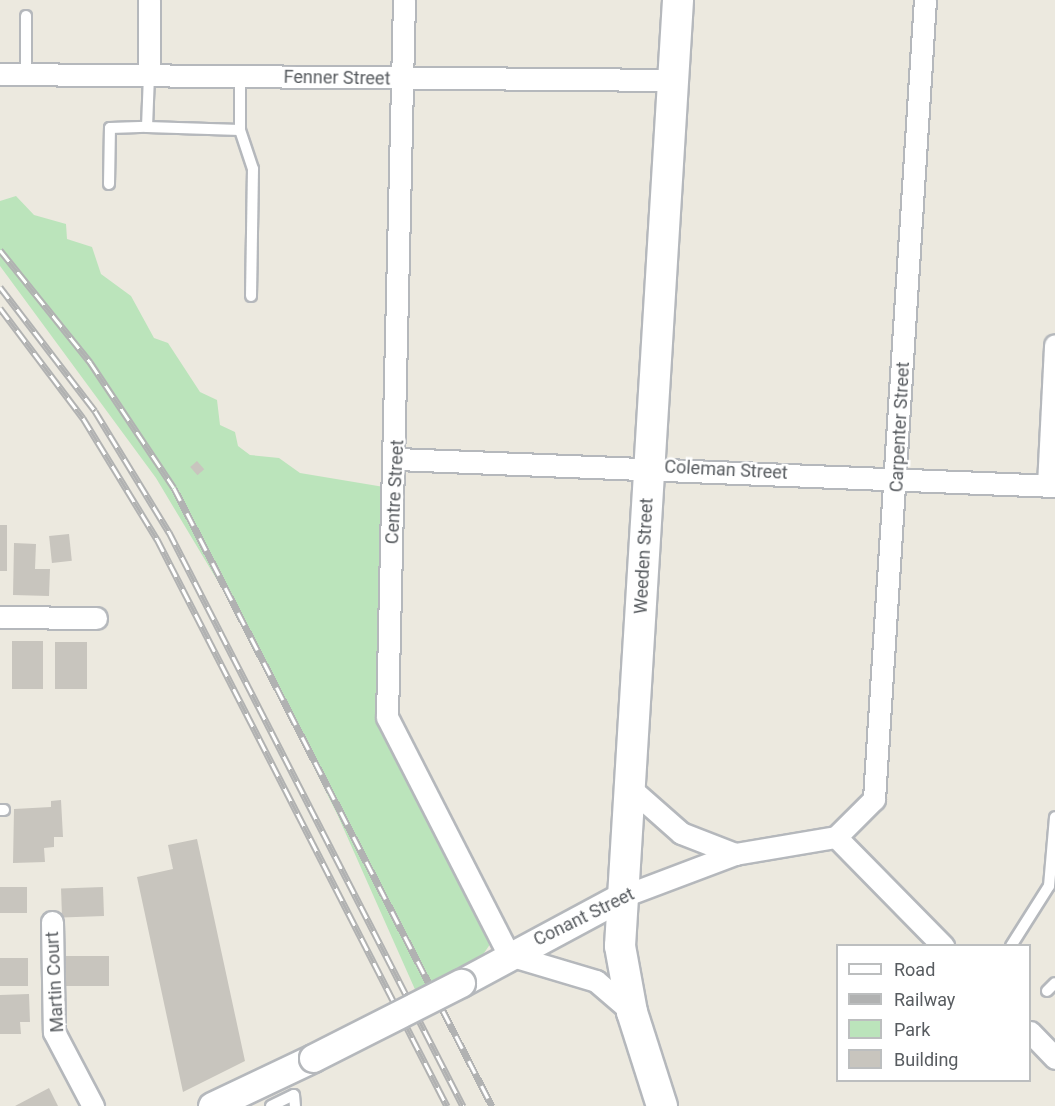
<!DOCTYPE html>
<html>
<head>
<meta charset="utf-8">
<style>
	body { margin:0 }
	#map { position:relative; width:1055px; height:1106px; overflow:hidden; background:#ece9df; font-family:Roboto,sans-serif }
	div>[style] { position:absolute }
	.green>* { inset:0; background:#bbe4bb }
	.building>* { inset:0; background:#c8c5be; transform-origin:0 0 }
	.roads { filter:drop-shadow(2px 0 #b5b8bc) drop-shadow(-2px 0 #b5b8bc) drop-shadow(0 2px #b5b8bc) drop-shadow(0 -2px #b5b8bc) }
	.service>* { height:10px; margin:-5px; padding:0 5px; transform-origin:5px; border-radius:5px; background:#fff }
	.minor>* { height:21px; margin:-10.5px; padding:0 10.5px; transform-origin:10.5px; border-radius:10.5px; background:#fff }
	.tertiary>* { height:27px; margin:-13.5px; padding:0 13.5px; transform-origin:13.5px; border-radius:13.5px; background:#fff }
	.secondary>* { height:30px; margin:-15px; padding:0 15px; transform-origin:15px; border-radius:15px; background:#fff }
	.rail>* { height:7px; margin-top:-3.5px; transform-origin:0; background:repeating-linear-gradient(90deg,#fff 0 14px,#b1b2b2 0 28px); box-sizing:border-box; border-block:2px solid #b1b2b2 }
	.bridges { filter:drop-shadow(2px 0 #b5b8bc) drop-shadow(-2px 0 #b5b8bc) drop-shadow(0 2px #b5b8bc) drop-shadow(0 -2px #b5b8bc) }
	.tertiary-bridge>* { height:27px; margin:-13.5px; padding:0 13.5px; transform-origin:13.5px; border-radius:13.5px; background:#fff }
	span { translate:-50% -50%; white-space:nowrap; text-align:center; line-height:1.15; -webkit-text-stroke:5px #fff; paint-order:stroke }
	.street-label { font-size:18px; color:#585c60 }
	.legend { position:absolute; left:836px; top:944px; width:195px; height:138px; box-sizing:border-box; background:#fff; border:2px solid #bcbebf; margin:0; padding:8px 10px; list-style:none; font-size:18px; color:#585c60 }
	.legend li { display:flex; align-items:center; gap:12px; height:30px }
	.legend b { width:30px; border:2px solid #bcbebf }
</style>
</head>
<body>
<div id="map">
	<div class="green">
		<div style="clip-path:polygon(16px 196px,34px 215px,66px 224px,67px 239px,92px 247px,101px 274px,131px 296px,154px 338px,168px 343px,200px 392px,217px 400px,220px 425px,235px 432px,238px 446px,250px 455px,279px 458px,300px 473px,390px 488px,384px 705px,495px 937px,469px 975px,421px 1003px,338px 816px,238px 615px,156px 478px,0 266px,0 201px)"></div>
	</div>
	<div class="building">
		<div style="left:197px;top:461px;width:11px;height:9px;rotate:49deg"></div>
		<div style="left:7px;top:525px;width:46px;height:7px;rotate:90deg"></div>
		<div style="left:69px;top:534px;width:27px;height:20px;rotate:84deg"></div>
		<div style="clip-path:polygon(14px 543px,36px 544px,35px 569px,50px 569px,49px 596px,13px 595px)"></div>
		<div style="left:43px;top:641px;width:48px;height:31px;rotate:90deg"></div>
		<div style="left:55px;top:642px;width:32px;height:47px"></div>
		<div style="clip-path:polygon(61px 800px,63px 837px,54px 837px,54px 847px,44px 848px,45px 862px,13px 863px,14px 809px,51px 807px,51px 801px)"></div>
		<div style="clip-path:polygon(197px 839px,245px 1061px,183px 1092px,137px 877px,173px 869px,168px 845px)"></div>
		<div style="left:0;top:887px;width:27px;height:26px"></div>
		<div style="left:103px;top:887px;width:29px;height:42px;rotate:88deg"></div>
		<div style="left:61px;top:956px;width:48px;height:30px"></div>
		<div style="left:0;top:958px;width:28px;height:28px"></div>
		<div style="clip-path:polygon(29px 994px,30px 1022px,20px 1022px,21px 1034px,0 1034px,0 995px)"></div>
		<div style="clip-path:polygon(49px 1088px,58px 1106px,15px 1106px)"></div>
	</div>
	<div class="roads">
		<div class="service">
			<div style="left:26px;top:16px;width:58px;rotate:90deg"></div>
			<div style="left:149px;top:75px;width:52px;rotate:92.2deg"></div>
			<div style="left:147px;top:127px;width:93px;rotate:1.8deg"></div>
			<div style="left:240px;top:130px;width:54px;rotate:-90deg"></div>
			<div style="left:240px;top:130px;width:41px;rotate:71.6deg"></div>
			<div style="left:253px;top:169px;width:127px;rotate:90.9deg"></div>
			<div style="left:109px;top:184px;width:56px;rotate:-89deg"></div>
			<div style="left:110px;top:128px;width:37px;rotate:-2deg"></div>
			<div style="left:0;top:810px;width:4px"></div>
			<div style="left:1011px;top:946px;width:71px;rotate:-57.7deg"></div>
			<div style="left:1049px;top:886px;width:69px;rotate:-85deg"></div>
			<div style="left:1047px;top:991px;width:11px;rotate:-45deg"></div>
			<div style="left:271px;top:1106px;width:25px;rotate:-26deg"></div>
			<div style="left:294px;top:1095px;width:11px;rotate:85deg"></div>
		</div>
		<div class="minor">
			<div style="left:404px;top:0;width:717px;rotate:91.36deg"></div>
			<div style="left:387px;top:717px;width:267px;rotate:62.9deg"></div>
			<div style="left:509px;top:955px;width:91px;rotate:16.6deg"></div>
			<div style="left:596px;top:981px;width:48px;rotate:40.7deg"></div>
			<div style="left:0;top:74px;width:674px;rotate:0.51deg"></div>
			<div style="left:149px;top:75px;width:75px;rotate:-90deg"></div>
			<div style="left:397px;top:459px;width:659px;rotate:2.35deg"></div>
			<div style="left:1048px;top:485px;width:140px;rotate:-87.1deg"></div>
			<div style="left:0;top:617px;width:96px;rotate:0.6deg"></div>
			<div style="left:629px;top:787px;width:69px;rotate:41.5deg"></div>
			<div style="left:681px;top:833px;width:58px;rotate:21.3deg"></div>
			<div style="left:836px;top:837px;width:54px;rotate:-45deg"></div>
			<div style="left:874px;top:799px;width:801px;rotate:-86.35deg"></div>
			<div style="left:836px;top:837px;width:153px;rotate:45.5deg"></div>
			<div style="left:621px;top:897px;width:122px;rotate:-20.7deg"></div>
			<div style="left:735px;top:854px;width:102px;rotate:-9.6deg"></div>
			<div style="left:52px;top:922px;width:110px;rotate:89deg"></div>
			<div style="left:54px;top:1032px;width:84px;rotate:62.2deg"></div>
			<div style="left:1030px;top:1032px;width:36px;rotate:46deg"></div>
		</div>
		<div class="tertiary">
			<div style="left:461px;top:983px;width:182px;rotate:-28.3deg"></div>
			<div style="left:212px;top:1106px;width:112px;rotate:-25.4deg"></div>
		</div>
		<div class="secondary">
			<div style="left:662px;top:1106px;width:99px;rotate:-107.7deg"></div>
			<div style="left:632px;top:1012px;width:67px;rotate:-100.3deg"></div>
			<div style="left:620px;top:946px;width:948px;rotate:-86.49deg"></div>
		</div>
	</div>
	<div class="rail">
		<div style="left:0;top:250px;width:144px;rotate:51.2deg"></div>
		<div style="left:90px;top:362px;width:151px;rotate:56.3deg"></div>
		<div style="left:174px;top:488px;width:695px;rotate:62.77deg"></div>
		<div style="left:0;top:287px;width:156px;rotate:52.5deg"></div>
		<div style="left:95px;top:411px;width:142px;rotate:58.6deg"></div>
		<div style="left:169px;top:532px;width:645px;rotate:62.88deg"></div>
		<div style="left:0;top:308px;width:138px;rotate:53deg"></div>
		<div style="left:83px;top:418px;width:142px;rotate:58.6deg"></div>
		<div style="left:157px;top:539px;width:637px;rotate:62.91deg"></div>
	</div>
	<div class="bridges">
		<div class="tertiary-bridge">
			<div style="left:313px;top:1058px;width:166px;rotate:-26.9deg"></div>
		</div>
	</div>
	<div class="street-label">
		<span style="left:337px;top:78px;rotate:1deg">Fenner Street</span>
		<span style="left:900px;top:427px;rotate:-87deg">Carpenter Street</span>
		<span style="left:726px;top:470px;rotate:3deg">Coleman Street</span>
		<span style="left:395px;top:492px;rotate:-87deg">Centre Street</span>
		<span style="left:644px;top:556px;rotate:-87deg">Weeden Street</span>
		<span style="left:584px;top:917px;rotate:-26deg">Conant Street</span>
		<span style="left:55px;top:982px;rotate:-93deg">Martin Court</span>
	</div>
	<ul class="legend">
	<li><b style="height:8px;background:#fff"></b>Road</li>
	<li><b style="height:8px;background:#b1b2b2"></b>Railway</li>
	<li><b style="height:16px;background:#bbe4bb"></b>Park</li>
	<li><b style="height:16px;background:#c8c5be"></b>Building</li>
	</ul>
</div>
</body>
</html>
